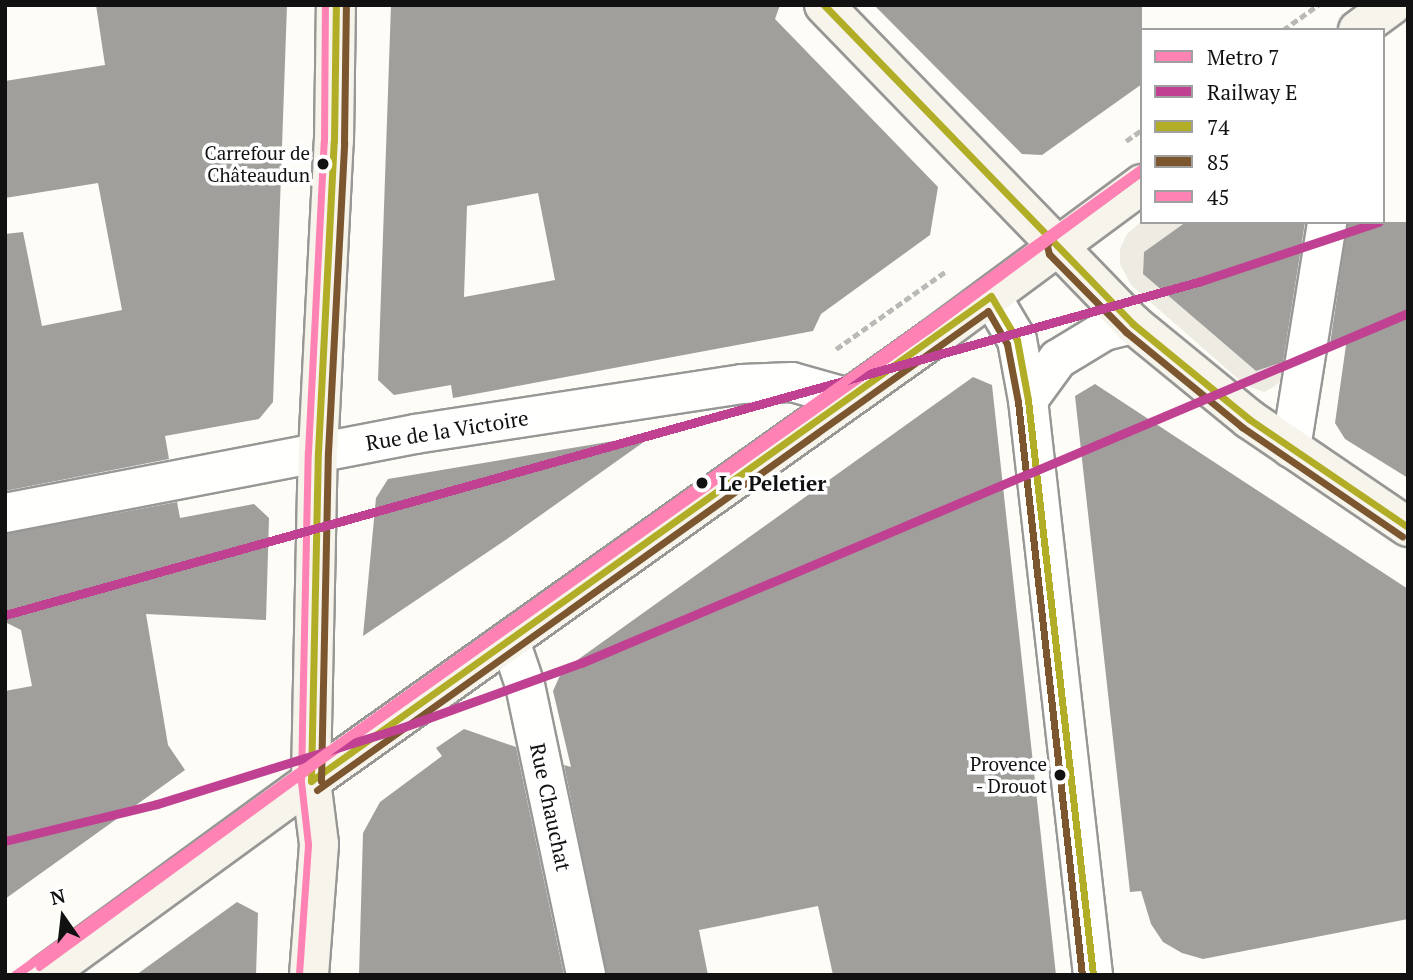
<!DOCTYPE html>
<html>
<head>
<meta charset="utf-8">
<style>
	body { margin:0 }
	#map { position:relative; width:1413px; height:980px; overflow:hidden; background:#fdfcf7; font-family:"PT Serif",serif }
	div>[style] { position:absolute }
	.plaza>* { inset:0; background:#edebe2 }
	.building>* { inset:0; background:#a19f9c }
	.path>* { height:4.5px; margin-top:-2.25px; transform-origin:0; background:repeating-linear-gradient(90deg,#b9b9b8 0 7px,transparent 0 10.5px) }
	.roads { filter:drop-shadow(2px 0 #979795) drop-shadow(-2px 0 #979795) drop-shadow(0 2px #979795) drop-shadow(0 -2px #979795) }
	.street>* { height:38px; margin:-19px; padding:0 19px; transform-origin:19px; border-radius:19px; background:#fffffe }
	.secondary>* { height:38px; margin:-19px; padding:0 19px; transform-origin:19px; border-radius:19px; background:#f6f4eb }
	.bus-1>* { height:7px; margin:-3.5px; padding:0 3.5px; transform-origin:3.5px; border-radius:3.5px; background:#b2ad26 }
	.bus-2>* { height:7px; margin:-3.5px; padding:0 3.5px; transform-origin:3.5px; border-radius:3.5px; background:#7c562f }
	.bus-3>* { height:7px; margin:-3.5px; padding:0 3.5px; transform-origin:3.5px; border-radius:3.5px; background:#ff82b4 }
	.rail-1>* { height:9px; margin:-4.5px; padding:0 4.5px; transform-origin:4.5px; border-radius:4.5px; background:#c04191 }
	.metro-1>* { height:9px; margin:-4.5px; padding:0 4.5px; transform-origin:4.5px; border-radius:4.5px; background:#ff82b4 }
	.dots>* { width:19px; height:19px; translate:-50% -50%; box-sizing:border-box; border:4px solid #fff; border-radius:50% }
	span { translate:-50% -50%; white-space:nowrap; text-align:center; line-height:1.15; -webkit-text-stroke:7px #fff; paint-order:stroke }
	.bus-label { font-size:19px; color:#111 }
	.right { translate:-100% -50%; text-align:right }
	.street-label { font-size:21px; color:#111 }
	.stop-label { font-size:21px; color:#111; font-weight:700 }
	.left { translate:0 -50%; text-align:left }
	.frame { position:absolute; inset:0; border:7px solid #111; pointer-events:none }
	.legend { position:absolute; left:1140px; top:28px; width:245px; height:196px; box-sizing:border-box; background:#fff; border:2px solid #a0a0a0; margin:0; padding:9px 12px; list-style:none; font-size:21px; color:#111 }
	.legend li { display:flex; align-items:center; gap:14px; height:35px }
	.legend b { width:35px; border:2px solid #a0a0a0 }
	.north { position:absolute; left:28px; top:882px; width:70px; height:70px; -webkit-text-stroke:5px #fff; paint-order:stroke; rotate:346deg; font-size:19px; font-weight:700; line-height:28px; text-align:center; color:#111 }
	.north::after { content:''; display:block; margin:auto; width:24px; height:32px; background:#111; clip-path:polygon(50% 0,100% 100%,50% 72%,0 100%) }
</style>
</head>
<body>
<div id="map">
	<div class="plaza">
		<div style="clip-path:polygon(1142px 221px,1186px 222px,1144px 252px,1143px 274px,1256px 371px,1276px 364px,1297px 222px,1309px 222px,1284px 377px,1275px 386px,1264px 392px,1245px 385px,1131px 285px,1120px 264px,1120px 249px,1127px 234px)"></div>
	</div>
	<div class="building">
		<div style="clip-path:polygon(96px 5px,287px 5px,273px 402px,259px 419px,165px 436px,169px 459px,5px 491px,5px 234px,23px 232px,42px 326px,122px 310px,98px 183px,5px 198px,5px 81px,105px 65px)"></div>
		<div style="clip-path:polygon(evenodd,391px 5px,780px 5px,775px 19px,938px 187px,930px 235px,821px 314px,813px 331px,453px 398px,451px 385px,394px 395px,378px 380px,391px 5px,538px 193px,555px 280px,464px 297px,467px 206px,538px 193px)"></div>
		<div style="clip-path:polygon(874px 5px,1142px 5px,1142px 84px,1042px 155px,1022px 154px)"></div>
		<div style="clip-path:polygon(1186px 222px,1305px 222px,1283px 362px,1256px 371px,1143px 274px,1144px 252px)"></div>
		<div style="clip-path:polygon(1348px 222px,1408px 222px,1408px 478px,1345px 439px,1335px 423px,1347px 338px,1330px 344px)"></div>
		<div style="clip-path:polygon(973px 377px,992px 385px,1056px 975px,833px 975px,818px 906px,699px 930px,708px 975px,607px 975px,564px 765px,571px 767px,553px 691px,562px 671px)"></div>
		<div style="clip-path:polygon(1095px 384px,1408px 589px,1408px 919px,1203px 959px,1182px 953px,1163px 942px,1151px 924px,1141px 891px,1130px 892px,1075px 396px)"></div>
		<div style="clip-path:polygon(655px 434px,507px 539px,363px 636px,376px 498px,388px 479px)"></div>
		<div style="clip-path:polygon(177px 502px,180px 518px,254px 504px,269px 518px,266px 620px,146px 614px,168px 745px,185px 770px,5px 899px,5px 691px,32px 686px,21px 630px,5px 622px,5px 534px)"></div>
		<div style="clip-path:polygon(464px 729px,516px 747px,564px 975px,359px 975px,363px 833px,380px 802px,442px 756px,436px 748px)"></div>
		<div style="clip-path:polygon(237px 902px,258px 913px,256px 975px,136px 975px)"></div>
	</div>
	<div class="path">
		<div style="left:1283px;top:30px;width:43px;rotate:-35.5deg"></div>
		<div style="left:1126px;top:141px;width:19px;rotate:-35deg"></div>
		<div style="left:836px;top:349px;width:135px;rotate:-35.3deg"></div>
	</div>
	<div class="roads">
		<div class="street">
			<div style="left:991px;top:296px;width:51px;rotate:59.4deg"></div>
			<div style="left:1017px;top:340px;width:61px;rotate:79.6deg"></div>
			<div style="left:1028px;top:400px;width:579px;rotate:83.55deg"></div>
			<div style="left:1028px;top:400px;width:51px;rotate:-53.8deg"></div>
			<div style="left:1058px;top:359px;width:54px;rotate:-31.3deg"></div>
			<div style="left:1104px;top:331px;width:30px;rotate:-14deg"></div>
			<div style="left:1291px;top:448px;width:229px;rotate:-80.9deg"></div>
			<div style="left:5px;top:513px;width:418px;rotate:-10.9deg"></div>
			<div style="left:415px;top:434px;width:331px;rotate:-8.7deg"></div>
			<div style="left:742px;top:384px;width:50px;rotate:-2.3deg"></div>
			<div style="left:792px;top:382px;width:59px;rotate:15.7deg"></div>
			<div style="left:510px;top:641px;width:46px;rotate:71.2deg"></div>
			<div style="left:525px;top:685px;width:296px;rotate:78.1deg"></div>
		</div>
		<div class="secondary">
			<div style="left:824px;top:5px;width:444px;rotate:45.9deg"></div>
			<div style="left:1133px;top:324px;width:150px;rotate:39.3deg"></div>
			<div style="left:1249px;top:419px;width:192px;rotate:34.2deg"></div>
			<div style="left:1358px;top:30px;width:42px;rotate:-36.3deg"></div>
			<div style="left:45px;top:975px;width:329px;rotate:-36.1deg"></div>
			<div style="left:311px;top:781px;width:764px;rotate:-35.42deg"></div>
			<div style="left:934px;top:338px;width:259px;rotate:-36.5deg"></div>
			<div style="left:309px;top:975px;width:131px;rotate:-85.6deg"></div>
			<div style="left:319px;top:844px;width:64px;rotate:-97.2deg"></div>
			<div style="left:311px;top:781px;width:53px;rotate:-88.9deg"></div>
			<div style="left:312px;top:728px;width:276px;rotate:-88.8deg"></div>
			<div style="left:318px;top:452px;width:311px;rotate:-87.1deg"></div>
			<div style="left:334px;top:141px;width:136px;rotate:-89.2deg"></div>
		</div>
	</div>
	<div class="bus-1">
		<div style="left:824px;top:5px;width:444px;rotate:45.9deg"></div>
		<div style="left:1133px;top:324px;width:150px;rotate:39.3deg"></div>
		<div style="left:1249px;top:419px;width:192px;rotate:34.2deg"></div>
		<div style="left:311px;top:781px;width:835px;rotate:-35.5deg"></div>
		<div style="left:991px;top:296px;width:51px;rotate:59.4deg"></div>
		<div style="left:1017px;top:340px;width:61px;rotate:79.6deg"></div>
		<div style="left:1028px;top:400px;width:579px;rotate:83.55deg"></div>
		<div style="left:311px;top:781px;width:329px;rotate:-88.8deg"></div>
		<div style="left:318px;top:452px;width:311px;rotate:-87.1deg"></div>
		<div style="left:334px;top:141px;width:136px;rotate:-89.2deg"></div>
	</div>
	<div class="bus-2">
		<div style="left:1136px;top:176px;width:107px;rotate:143.8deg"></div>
		<div style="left:1050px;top:239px;width:8px;rotate:113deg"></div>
		<div style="left:1047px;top:246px;width:8px;rotate:76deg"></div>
		<div style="left:1049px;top:254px;width:110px;rotate:45.4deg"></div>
		<div style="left:1126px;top:332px;width:150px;rotate:39.3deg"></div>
		<div style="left:1242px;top:427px;width:194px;rotate:34.3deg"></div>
		<div style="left:321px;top:781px;width:329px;rotate:-88.8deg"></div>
		<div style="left:328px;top:452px;width:310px;rotate:-87deg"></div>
		<div style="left:344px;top:142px;width:137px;rotate:-89.2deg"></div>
		<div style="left:317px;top:790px;width:824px;rotate:-35.52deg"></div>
		<div style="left:988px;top:311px;width:38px;rotate:60deg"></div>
		<div style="left:1007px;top:344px;width:59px;rotate:79.3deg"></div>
		<div style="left:1018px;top:402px;width:577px;rotate:83.63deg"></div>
	</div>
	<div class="bus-3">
		<div style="left:39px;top:967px;width:330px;rotate:-36.2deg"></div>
		<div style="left:305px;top:772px;width:764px;rotate:-35.35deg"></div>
		<div style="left:928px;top:330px;width:259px;rotate:-36.5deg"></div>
		<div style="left:299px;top:974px;width:130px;rotate:-86deg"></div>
		<div style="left:308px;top:844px;width:62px;rotate:-96.4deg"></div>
		<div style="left:301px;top:782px;width:54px;rotate:-88.9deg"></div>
		<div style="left:302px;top:728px;width:276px;rotate:-88.8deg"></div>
		<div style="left:308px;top:452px;width:311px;rotate:-87.1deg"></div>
		<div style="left:324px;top:141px;width:136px;rotate:-89.6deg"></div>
	</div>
	<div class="rail-1">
		<div style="left:5px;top:615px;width:1242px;rotate:-15.6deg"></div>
		<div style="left:1201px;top:281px;width:187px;rotate:-18.4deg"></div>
		<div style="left:5px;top:841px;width:156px;rotate:-13.7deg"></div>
		<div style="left:157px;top:804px;width:256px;rotate:-17.3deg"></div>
		<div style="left:401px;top:728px;width:191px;rotate:-19.9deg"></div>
		<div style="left:581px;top:663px;width:898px;rotate:-22.94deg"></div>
	</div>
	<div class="metro-1">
		<div style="left:15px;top:975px;width:1386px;rotate:-35.6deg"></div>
	</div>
	<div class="dots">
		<div style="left:323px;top:164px;background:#111"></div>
		<div style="left:702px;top:483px;background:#111"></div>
		<div style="left:1060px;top:775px;background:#111"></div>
	</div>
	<div class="bus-label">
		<span class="right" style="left:310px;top:164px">Carrefour de<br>Châteaudun</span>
		<span class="right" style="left:1047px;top:775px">Provence<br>- Drouot</span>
	</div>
	<div class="street-label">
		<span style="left:447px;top:430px;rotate:-9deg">Rue de la Victoire</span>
		<span style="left:551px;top:807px;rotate:78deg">Rue Chauchat</span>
	</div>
	<div class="stop-label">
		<span class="left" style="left:719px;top:483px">Le Peletier</span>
	</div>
	<div class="frame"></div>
	<ul class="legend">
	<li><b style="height:9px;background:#ff82b4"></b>Metro 7</li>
	<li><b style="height:9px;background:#c04191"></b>Railway E</li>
	<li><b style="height:9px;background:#b2ad26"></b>74</li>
	<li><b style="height:9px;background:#7c562f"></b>85</li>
	<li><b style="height:9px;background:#ff82b4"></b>45</li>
	</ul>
	<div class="north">N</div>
</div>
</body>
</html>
